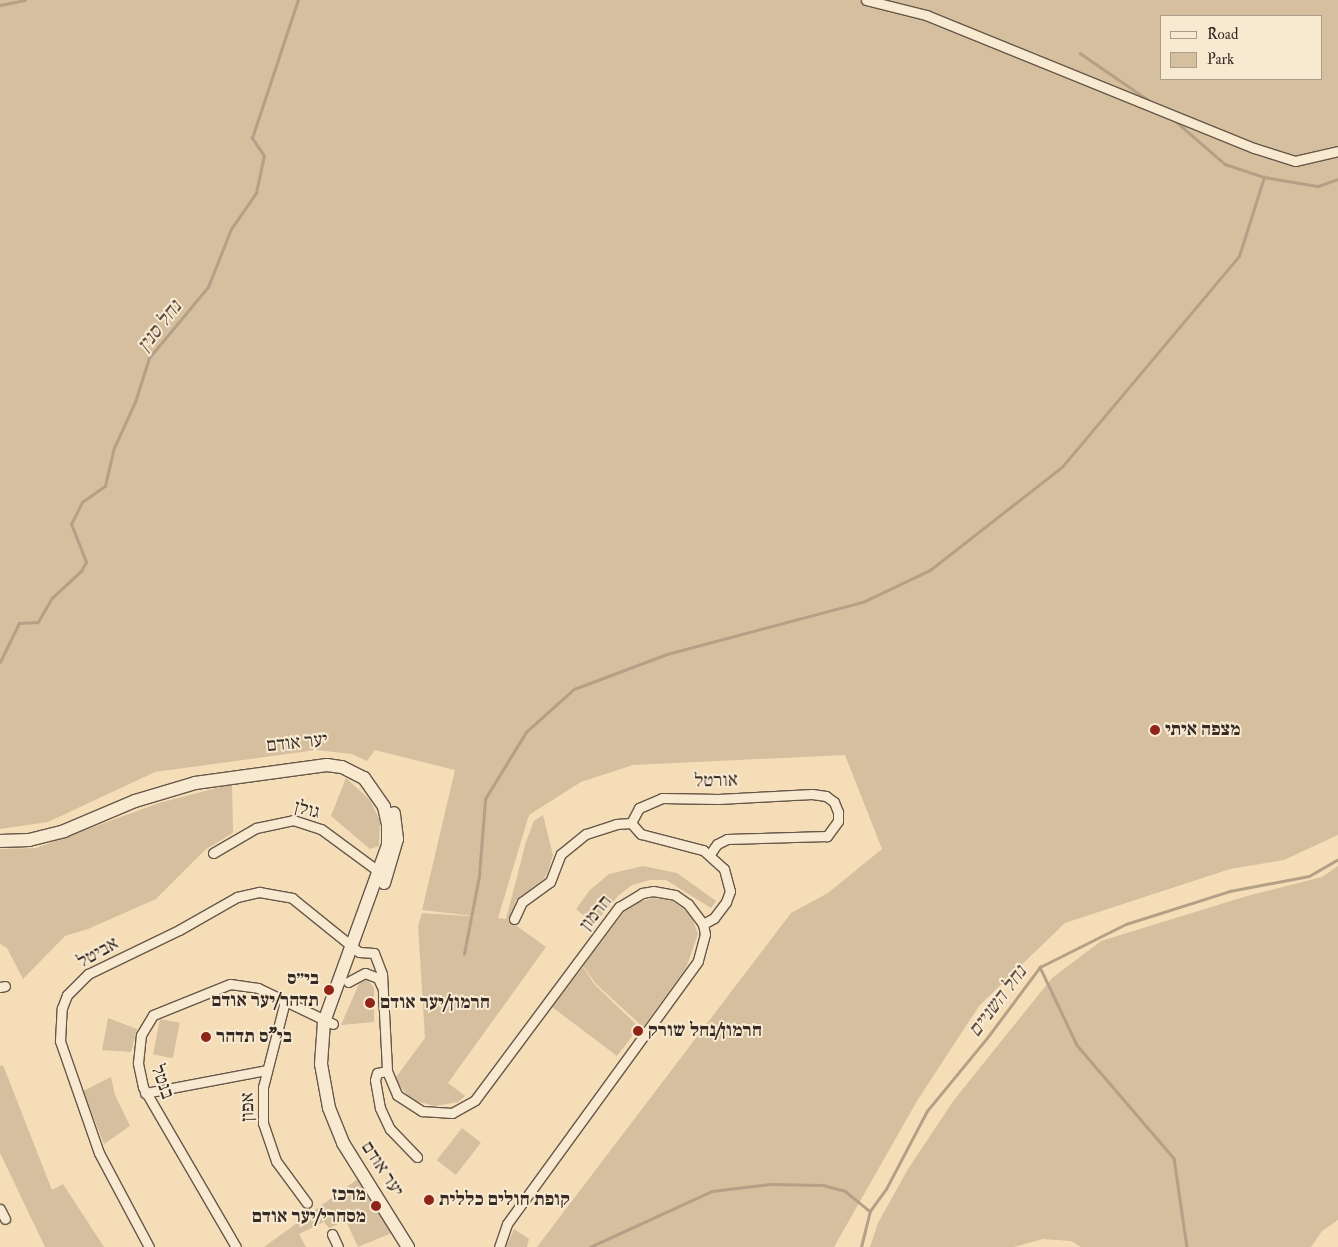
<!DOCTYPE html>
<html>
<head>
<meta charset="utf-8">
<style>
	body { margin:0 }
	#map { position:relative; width:1338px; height:1247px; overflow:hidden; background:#f5ddb8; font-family:"IM FELL Double Pica","Frank Ruhl Libre",serif }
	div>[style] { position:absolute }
	.green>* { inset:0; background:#d5bf9f; transform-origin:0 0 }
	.stream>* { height:2.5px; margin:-1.25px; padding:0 1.25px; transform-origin:1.25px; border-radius:1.25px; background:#b4a086 }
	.roads { filter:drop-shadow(1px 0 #665849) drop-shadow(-1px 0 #665849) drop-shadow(0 1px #665849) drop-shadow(0 -1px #665849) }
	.street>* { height:9px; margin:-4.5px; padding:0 4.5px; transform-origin:4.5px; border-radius:4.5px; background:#f8e9d1 }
	.secondary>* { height:12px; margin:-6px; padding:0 6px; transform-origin:6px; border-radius:6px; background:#f8e9d1 }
	.dots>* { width:14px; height:14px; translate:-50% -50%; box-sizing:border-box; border:2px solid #f8e9d1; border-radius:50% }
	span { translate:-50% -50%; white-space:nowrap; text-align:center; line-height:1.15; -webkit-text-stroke:4px #f8e9d1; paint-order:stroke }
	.poi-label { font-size:19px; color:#362b24; font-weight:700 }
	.left { translate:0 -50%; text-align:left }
	.right { translate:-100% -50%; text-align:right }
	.street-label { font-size:19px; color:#362b24 }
	.water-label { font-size:20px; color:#5c4e41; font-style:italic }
	.legend { position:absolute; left:1160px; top:15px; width:162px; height:65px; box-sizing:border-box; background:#f8e9d1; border:1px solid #aa9d8c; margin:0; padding:6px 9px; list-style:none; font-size:15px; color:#362b24 }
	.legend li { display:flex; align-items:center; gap:10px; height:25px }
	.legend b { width:25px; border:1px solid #aa9d8c }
</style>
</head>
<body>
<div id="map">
	<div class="green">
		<div style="clip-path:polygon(evenodd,0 0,1338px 0,1338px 835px,1284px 860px,1230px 869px,1065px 923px,979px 1006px,917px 1101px,834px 1247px,537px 1247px,791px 913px,828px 893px,882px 849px,845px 755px,633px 765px,581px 782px,529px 815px,498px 918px,506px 919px,526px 842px,534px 821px,543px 815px,553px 855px,548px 871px,544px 879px,516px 900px,510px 921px,546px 947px,448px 1083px,465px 1096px,458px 1102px,435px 1106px,412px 1100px,394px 1080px,425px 1038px,418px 926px,422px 913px,482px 917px,422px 910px,455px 770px,375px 750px,367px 761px,352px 754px,316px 750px,155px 772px,48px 822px,0 829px,0 0,1162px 16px,1322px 16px,1322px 79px,1162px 79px,1162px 16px)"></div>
		<div style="clip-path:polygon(346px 778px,370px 800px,380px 821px,379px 846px,370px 849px,331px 816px)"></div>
		<div style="clip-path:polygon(232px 784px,233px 833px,206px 849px,156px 899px,88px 929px,65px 936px,23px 979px,7px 948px,0 944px,0 849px,36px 848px,159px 803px)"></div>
		<div style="clip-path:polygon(643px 866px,677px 873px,716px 901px,711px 908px,666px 880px,650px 880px,632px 885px,619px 895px,594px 924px,576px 909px,590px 890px,609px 874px)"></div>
		<div style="clip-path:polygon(1338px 866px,1338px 1220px,1322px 1231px,1311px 1247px,1081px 1247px,1071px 1241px,1043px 1239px,1014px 1247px,870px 1247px,878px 1223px,908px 1169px,954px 1100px,1052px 978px,1101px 941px,1247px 896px,1322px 877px)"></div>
		<div style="clip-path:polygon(653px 898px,672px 901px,684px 909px,692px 918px,698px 934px,686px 968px,643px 1027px,596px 984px,583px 966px,624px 912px,634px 904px)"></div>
		<div style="clip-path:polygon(583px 967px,595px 985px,639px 1027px,617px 1056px,552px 1007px)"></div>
		<div style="clip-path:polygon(361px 979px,367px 979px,374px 988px,374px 1022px,341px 1025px)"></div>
		<div style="clip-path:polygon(108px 1018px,137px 1029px,131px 1052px,102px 1050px)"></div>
		<div style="left:160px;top:1019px;width:20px;height:36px;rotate:11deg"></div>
		<div style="clip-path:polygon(3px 1065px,52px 1190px,63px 1184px,104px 1247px,45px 1247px,0 1153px,0 1066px)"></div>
		<div style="clip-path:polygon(111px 1077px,115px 1095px,130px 1126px,104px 1144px,83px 1091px)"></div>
		<div style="left:462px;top:1128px;width:24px;height:41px;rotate:38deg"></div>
		<div style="clip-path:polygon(359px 1178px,394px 1232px,358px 1247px,346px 1221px,329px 1228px,324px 1222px,299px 1234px,306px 1247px,264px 1247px)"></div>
		<div style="clip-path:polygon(514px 1229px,529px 1239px,527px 1247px,506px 1247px)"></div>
	</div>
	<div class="stream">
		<div style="left:0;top:5px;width:25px;rotate:-11deg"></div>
		<div style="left:1080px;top:53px;width:86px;rotate:34.6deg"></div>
		<div style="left:1173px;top:119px;width:69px;rotate:40.9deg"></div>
		<div style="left:1225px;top:164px;width:41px;rotate:18.4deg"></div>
		<div style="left:1264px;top:177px;width:55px;rotate:9.5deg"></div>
		<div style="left:1318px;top:186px;width:21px;rotate:-19deg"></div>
		<div style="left:0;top:662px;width:43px;rotate:-64deg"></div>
		<div style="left:19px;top:623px;width:19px;rotate:-3deg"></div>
		<div style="left:38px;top:622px;width:28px;rotate:-60deg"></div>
		<div style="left:52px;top:598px;width:40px;rotate:-43deg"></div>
		<div style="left:81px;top:571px;width:10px;rotate:-61deg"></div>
		<div style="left:86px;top:562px;width:41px;rotate:-111.5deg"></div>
		<div style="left:71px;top:524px;width:25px;rotate:-63deg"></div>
		<div style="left:82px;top:502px;width:28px;rotate:-35deg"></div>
		<div style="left:105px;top:486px;width:39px;rotate:-77deg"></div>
		<div style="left:114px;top:448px;width:51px;rotate:-65.5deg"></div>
		<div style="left:135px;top:402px;width:46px;rotate:-72.3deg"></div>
		<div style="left:149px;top:358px;width:92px;rotate:-50.3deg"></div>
		<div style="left:208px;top:287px;width:62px;rotate:-68.4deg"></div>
		<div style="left:231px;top:229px;width:44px;rotate:-55.2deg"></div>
		<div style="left:256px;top:193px;width:38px;rotate:-78deg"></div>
		<div style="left:264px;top:156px;width:22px;rotate:-124deg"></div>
		<div style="left:252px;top:138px;width:145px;rotate:-71.6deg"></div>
		<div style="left:464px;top:954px;width:79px;rotate:-79.1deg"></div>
		<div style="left:479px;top:876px;width:77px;rotate:-85.5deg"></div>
		<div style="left:485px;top:799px;width:79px;rotate:-58.5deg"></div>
		<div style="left:526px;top:732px;width:64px;rotate:-41.9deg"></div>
		<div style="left:574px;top:689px;width:99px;rotate:-20.6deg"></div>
		<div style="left:667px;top:654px;width:203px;rotate:-14.9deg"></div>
		<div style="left:863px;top:602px;width:74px;rotate:-25.5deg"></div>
		<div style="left:930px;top:570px;width:167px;rotate:-38deg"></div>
		<div style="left:1062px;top:467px;width:275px;rotate:-50deg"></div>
		<div style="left:1239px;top:256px;width:83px;rotate:-72.4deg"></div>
		<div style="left:1040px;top:967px;width:86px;rotate:64.6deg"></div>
		<div style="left:1077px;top:1045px;width:149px;rotate:49.4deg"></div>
		<div style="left:1174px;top:1158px;width:90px;rotate:81.7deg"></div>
		<div style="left:590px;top:1247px;width:134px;rotate:-24.7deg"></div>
		<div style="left:712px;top:1191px;width:59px;rotate:-6.8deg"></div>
		<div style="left:771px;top:1184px;width:52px;rotate:1.1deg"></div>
		<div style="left:823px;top:1185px;width:23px;rotate:15deg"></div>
		<div style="left:845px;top:1191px;width:32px;rotate:39deg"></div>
		<div style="left:861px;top:1247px;width:37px;rotate:-76deg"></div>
		<div style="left:870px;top:1211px;width:27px;rotate:-54deg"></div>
		<div style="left:886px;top:1189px;width:88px;rotate:-62.3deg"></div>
		<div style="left:927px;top:1111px;width:94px;rotate:-50.6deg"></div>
		<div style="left:987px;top:1038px;width:89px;rotate:-53.3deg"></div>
		<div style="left:1040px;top:967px;width:96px;rotate:-26.6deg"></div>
		<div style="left:1126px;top:924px;width:109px;rotate:-17.6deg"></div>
		<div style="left:1230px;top:891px;width:80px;rotate:-10.8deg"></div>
		<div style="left:1309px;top:876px;width:34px;rotate:-30deg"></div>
	</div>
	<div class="roads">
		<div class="street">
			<div style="left:866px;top:0;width:62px;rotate:14deg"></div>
			<div style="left:926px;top:15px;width:354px;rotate:22.1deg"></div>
			<div style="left:1254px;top:148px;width:43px;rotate:17.6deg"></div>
			<div style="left:1295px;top:161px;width:44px;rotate:-13.1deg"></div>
			<div style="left:631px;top:823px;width:17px;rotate:-62deg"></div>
			<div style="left:639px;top:808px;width:25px;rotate:-23deg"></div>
			<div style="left:662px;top:798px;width:56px;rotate:1deg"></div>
			<div style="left:718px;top:799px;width:94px;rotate:-3deg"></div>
			<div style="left:812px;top:794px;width:14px;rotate:8deg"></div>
			<div style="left:826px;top:796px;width:10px;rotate:37deg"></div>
			<div style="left:834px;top:802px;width:11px;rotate:68deg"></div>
			<div style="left:838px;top:812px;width:9px;rotate:90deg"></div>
			<div style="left:838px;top:821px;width:19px;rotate:126deg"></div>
			<div style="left:827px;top:836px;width:100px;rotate:178.3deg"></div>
			<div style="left:727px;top:839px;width:11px;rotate:153deg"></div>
			<div style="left:717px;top:844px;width:12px;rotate:125deg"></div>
			<div style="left:631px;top:823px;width:15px;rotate:48deg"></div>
			<div style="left:641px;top:834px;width:64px;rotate:14.5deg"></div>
			<div style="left:703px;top:850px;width:28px;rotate:42deg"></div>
			<div style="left:724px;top:869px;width:23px;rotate:75deg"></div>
			<div style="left:730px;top:891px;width:12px;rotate:110deg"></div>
			<div style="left:726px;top:902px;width:20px;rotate:127deg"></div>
			<div style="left:714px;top:918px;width:13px;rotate:151deg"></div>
			<div style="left:213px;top:853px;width:50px;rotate:-30.2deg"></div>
			<div style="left:256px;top:828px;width:38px;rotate:-12deg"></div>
			<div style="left:293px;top:820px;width:29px;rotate:18deg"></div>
			<div style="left:321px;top:829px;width:74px;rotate:36.3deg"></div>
			<div style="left:514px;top:919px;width:19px;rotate:-65deg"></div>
			<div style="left:522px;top:902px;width:34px;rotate:-36deg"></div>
			<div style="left:550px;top:882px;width:30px;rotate:-69deg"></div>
			<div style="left:561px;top:854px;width:32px;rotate:-39deg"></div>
			<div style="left:586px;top:834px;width:32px;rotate:-18deg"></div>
			<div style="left:616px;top:824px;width:15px;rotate:-4deg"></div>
			<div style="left:348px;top:982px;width:19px;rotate:-28deg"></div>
			<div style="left:365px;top:973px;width:14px;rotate:21deg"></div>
			<div style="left:378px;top:978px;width:8px;rotate:67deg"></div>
			<div style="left:0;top:987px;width:5px;rotate:-11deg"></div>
			<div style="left:285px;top:1001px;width:89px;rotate:104.3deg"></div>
			<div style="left:263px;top:1087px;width:36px;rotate:90deg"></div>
			<div style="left:263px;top:1123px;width:40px;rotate:71.1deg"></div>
			<div style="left:276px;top:1161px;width:52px;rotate:53.6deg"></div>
			<div style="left:387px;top:1071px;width:10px;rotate:169deg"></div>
			<div style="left:377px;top:1073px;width:7px;rotate:106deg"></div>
			<div style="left:375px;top:1080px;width:28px;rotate:80deg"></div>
			<div style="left:380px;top:1108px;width:23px;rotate:65deg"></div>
			<div style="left:390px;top:1129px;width:39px;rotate:46deg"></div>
			<div style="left:145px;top:1093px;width:124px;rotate:-10.7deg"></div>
			<div style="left:0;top:1209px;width:11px;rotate:63deg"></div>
			<div style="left:332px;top:1234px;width:14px;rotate:65deg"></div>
			<div style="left:149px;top:1247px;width:106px;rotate:-118deg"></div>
			<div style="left:99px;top:1153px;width:119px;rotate:-109.2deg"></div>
			<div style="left:60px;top:1041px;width:33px;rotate:-87deg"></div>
			<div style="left:62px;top:1008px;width:14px;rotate:-69deg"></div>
			<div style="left:67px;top:995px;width:30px;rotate:-45deg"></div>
			<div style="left:88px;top:974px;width:101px;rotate:-25.8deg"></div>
			<div style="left:179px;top:930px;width:67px;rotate:-29.6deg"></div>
			<div style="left:237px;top:897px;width:23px;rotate:-13deg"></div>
			<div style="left:259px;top:892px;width:34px;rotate:10deg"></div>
			<div style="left:292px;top:898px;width:86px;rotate:38.9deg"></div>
			<div style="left:359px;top:952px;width:15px;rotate:4deg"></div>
			<div style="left:374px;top:953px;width:22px;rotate:69deg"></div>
			<div style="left:382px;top:974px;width:97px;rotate:87deg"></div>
			<div style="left:387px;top:1071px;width:26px;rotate:67deg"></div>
			<div style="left:397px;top:1095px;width:30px;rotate:33deg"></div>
			<div style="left:422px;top:1111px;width:30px;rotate:4deg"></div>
			<div style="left:452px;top:1113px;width:26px;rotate:-29deg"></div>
			<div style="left:475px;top:1100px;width:241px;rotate:-53.3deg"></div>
			<div style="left:619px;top:907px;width:27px;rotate:-31deg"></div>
			<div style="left:642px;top:893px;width:11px;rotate:-10deg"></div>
			<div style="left:653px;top:891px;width:22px;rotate:10deg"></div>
			<div style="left:675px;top:895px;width:16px;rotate:35deg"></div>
			<div style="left:688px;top:904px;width:25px;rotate:53deg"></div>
			<div style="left:703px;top:924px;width:10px;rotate:79deg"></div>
			<div style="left:705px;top:934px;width:28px;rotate:105deg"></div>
			<div style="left:698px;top:961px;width:325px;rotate:126deg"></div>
			<div style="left:507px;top:1224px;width:24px;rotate:109deg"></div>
			<div style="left:236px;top:1247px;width:185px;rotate:-120.2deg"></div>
			<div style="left:143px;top:1087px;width:25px;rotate:-102deg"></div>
			<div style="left:138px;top:1063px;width:28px;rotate:-84deg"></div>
			<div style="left:141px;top:1035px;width:23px;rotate:-59deg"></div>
			<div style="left:153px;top:1015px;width:83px;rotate:-21.9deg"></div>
			<div style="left:230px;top:984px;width:28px;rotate:8deg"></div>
			<div style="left:258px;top:988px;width:83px;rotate:25.6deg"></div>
		</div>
		<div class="secondary">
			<div style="left:0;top:841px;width:29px;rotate:-2deg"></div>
			<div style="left:29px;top:840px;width:36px;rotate:-14deg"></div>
			<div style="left:64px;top:831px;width:77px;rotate:-22.9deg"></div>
			<div style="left:135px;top:801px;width:63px;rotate:-16.7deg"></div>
			<div style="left:195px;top:783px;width:133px;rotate:-7.8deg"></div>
			<div style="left:327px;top:765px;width:15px;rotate:8deg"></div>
			<div style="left:342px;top:767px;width:25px;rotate:27deg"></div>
			<div style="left:364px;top:778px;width:35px;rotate:55deg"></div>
			<div style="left:384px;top:807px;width:18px;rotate:77deg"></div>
			<div style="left:388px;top:825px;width:20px;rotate:90deg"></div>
			<div style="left:388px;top:845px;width:188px;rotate:109.9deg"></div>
			<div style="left:324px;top:1022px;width:42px;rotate:94.1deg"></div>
			<div style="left:321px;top:1064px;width:45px;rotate:79.7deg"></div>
			<div style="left:329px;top:1108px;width:38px;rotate:68deg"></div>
			<div style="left:343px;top:1143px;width:123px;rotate:58deg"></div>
			<div style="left:384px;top:883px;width:46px;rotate:-73.5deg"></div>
			<div style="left:397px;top:839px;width:26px;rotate:-97deg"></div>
		</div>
	</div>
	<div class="dots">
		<div style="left:1155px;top:730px;background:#8f2418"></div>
		<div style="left:329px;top:990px;background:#8f2418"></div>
		<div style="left:370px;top:1003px;background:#8f2418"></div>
		<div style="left:638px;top:1031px;background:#8f2418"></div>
		<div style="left:206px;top:1037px;background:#8f2418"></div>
		<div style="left:429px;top:1200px;background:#8f2418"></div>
		<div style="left:376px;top:1206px;background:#8f2418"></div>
	</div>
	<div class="poi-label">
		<span class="left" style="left:1165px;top:730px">מצפה איתי</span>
		<span class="right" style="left:319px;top:990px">בי״ס<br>תדהר/יער אודם</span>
		<span class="left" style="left:380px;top:1003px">חרמון/יער אודם</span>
		<span class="left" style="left:648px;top:1031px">חרמון/נחל שורק</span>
		<span class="left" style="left:216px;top:1037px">בי"ס תדהר</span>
		<span class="right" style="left:366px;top:1206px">מרכז<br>מסחרי/יער אודם</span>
		<span class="left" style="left:439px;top:1200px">קופת חולים כללית</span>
	</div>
	<div class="street-label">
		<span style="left:297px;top:743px;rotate:-6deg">יער אודם</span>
		<span style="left:716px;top:781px;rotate:-1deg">אורטל</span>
		<span style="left:307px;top:810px;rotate:14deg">גולן</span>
		<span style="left:596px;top:913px;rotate:-51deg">חרמון</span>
		<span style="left:98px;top:953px;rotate:-29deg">אביטל</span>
		<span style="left:162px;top:1082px;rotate:70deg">בנטל</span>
		<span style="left:248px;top:1107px;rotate:-91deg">אפון</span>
		<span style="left:382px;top:1169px;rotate:57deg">יער אודם</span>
	</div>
	<div class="water-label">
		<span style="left:159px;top:326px;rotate:-52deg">נחל סנין</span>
		<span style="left:997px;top:1001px;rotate:-53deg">נחל השניים</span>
	</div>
	<ul class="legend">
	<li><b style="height:6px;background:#f8e9d1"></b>Road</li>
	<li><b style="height:14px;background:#d5bf9f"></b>Park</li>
	</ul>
</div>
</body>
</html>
